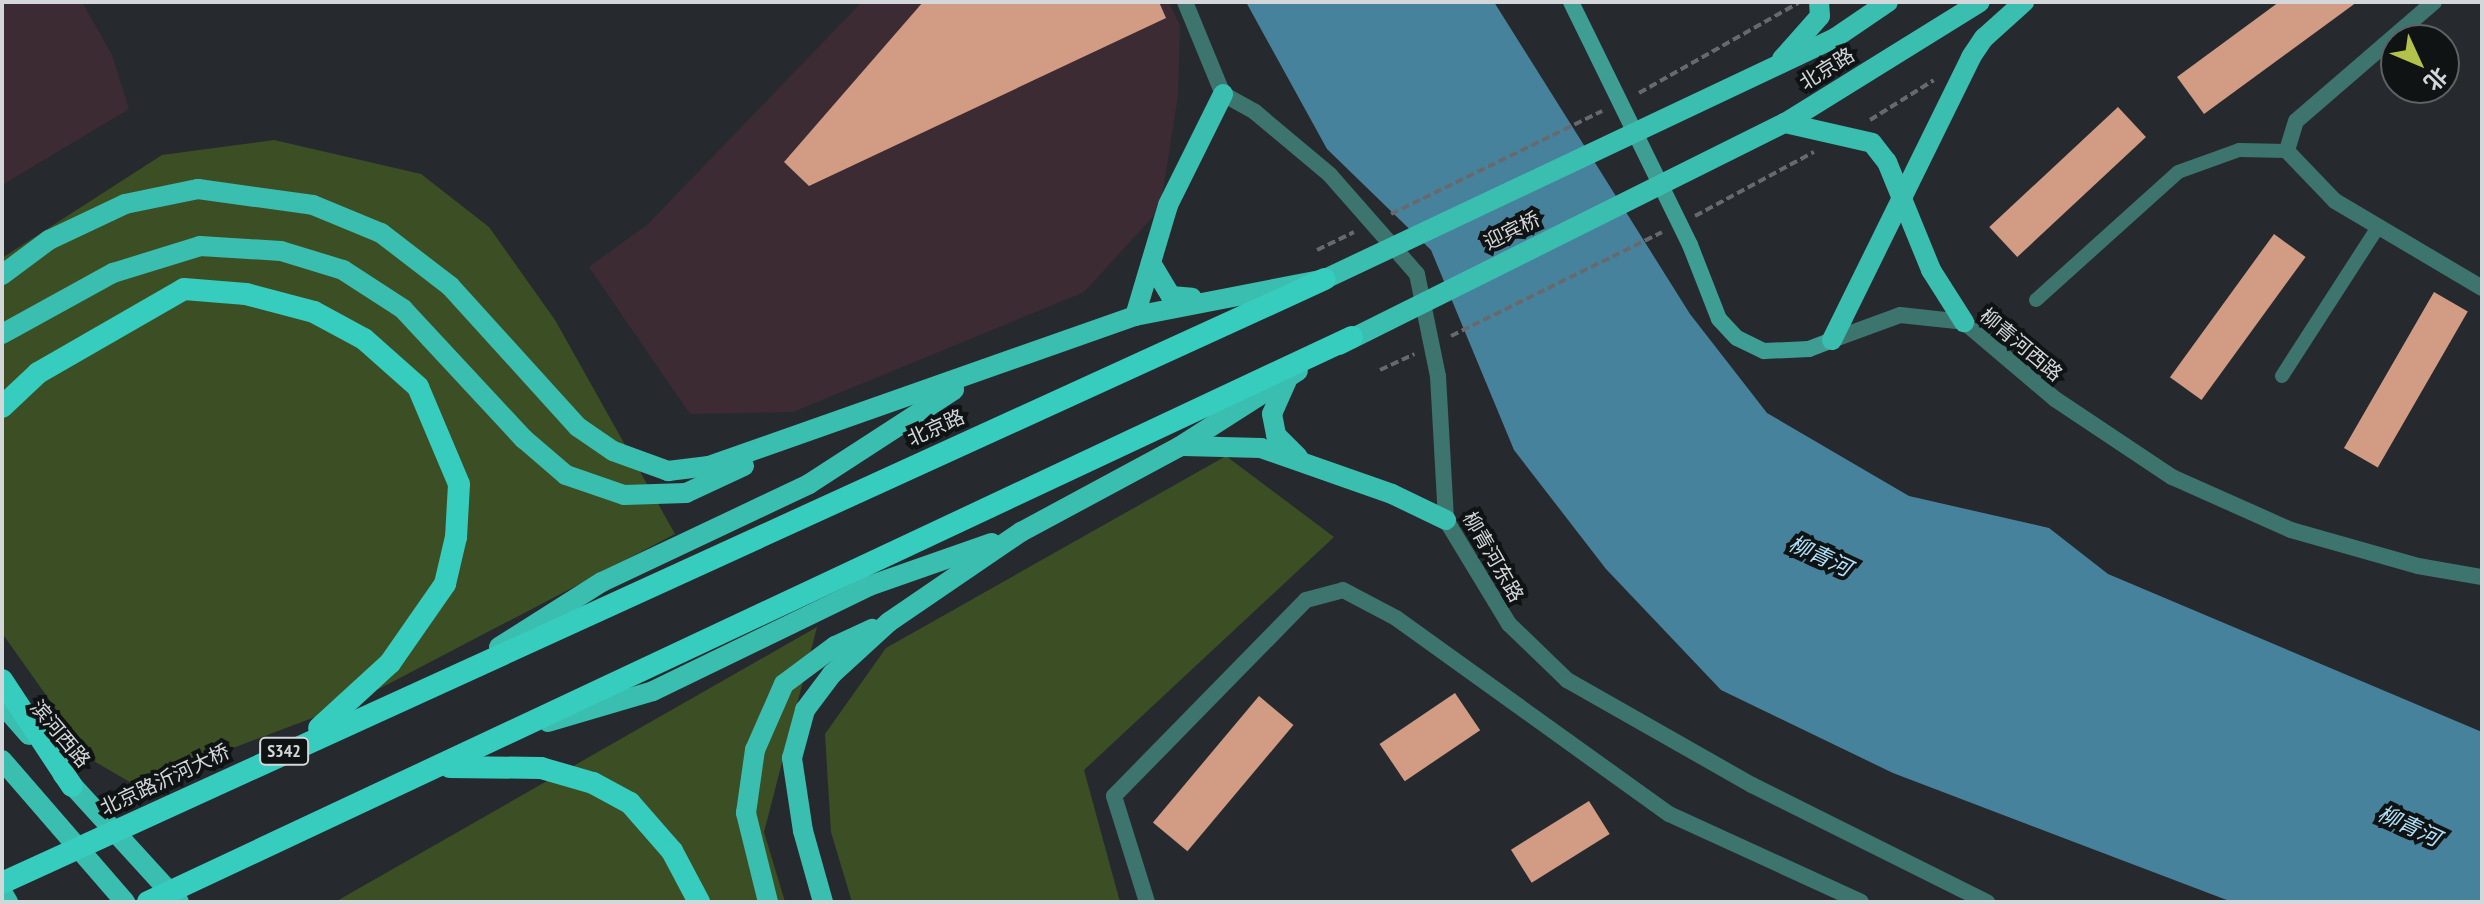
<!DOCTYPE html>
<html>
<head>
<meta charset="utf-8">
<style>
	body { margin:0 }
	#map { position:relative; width:2484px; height:904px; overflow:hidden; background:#262a2e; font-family:"PT Sans Narrow","Noto Sans SC",sans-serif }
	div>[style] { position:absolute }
	.commercial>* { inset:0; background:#3d2b34 }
	.green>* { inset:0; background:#3c4f24 }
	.water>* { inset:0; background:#47829c }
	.building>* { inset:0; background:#d29c84; transform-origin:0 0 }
	.path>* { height:4px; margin-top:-2px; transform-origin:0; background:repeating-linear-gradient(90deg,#666a6e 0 8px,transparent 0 12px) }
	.service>* { height:14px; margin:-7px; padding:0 7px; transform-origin:7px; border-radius:7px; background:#3d746d }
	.minor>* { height:16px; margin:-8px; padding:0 8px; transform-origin:8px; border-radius:8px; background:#3d746d }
	.tertiary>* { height:16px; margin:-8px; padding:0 8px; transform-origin:8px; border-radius:8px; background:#3d746d }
	.secondary>* { height:16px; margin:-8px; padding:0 8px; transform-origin:8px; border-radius:8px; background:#3e9e93 }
	.primary>* { height:20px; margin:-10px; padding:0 10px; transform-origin:10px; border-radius:10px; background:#3abeb0 }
	.trunk>* { height:22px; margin:-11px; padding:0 11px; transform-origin:11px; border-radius:11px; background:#36ccbe }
	span { translate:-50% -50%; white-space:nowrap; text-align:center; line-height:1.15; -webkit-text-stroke:8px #101314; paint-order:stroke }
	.shield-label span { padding:2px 6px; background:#101314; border:2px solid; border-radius:6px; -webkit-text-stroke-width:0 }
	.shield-label { font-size:18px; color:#d4d7da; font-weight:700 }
	.street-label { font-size:20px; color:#d4d7da }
	.water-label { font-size:22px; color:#afe2fa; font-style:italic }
	.frame { position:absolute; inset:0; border:4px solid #d4d7da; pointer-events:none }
	.north { position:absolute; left:2380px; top:24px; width:80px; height:80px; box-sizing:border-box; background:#101314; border:2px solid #5e6163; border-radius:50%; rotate:134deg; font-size:22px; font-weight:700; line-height:32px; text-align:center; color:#d4d7da }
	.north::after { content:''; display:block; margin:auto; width:28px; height:36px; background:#b3c24b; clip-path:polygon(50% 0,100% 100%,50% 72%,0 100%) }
</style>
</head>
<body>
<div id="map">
	<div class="commercial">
		<div style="clip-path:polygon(2px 2px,82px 2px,112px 55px,129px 109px,2px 185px)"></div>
		<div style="clip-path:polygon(862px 2px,1169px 2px,1180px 26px,1178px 96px,1160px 209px,1084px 292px,793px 412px,690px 414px,589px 267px,647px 225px)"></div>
	</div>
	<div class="green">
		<div style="clip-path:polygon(274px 140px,421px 174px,489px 227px,555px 320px,675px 534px,352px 703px,135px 785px,92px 760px,2px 633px,2px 258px,162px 155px)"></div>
		<div style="clip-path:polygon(1226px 456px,1334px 537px,1084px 770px,1120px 902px,852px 902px,831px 832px,825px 734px,886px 648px)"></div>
		<div style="clip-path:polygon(817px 627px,764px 832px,785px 902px,335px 902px)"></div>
	</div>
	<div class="water">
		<div style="clip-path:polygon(1246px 2px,1494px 2px,1690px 314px,1767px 413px,1909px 496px,2049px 528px,2108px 574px,2482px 732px,2482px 902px,2232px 902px,1893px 773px,1721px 690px,1606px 569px,1514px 450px,1431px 250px,1327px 149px)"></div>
	</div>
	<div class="building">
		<div style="clip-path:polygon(923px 2px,1159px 2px,1166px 18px,809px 186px,784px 162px)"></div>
		<div style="clip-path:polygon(2279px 2px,2357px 2px,2204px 114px,2177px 77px)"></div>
		<div style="left:2118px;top:107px;width:41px;height:176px;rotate:47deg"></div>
		<div style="left:2274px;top:234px;width:39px;height:177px;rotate:36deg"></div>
		<div style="left:2434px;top:292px;width:39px;height:180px;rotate:30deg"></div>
		<div style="left:1455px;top:693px;width:45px;height:91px;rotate:56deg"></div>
		<div style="left:1259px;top:696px;width:45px;height:165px;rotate:40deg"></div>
		<div style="left:1589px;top:801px;width:39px;height:92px;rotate:58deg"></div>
	</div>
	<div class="path">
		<div style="left:1639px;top:93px;width:183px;rotate:-29.5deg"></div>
		<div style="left:1870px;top:120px;width:75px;rotate:-32deg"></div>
		<div style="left:1391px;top:214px;width:235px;rotate:-26deg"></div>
		<div style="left:1695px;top:216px;width:135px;rotate:-28.3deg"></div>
		<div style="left:1317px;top:250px;width:41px;rotate:-25.9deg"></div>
		<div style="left:1451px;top:336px;width:235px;rotate:-26.2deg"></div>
		<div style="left:1380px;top:370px;width:38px;rotate:-25deg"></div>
	</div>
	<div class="service">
		<div style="left:2036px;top:300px;width:191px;rotate:-42deg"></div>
		<div style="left:2178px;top:172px;width:65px;rotate:-19.8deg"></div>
		<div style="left:2239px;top:150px;width:48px;rotate:1.2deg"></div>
		<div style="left:2282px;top:376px;width:177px;rotate:-57.2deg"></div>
	</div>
	<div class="minor">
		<div style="left:1185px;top:2px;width:100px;rotate:67.6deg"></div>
		<div style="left:1223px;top:94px;width:37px;rotate:29deg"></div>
		<div style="left:1255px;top:112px;width:98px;rotate:40deg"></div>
		<div style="left:1330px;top:175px;width:132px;rotate:48.7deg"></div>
		<div style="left:1417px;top:274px;width:104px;rotate:78.4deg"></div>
		<div style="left:1438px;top:376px;width:144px;rotate:86.8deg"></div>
		<div style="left:1446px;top:520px;width:122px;rotate:58.8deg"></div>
		<div style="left:1509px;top:624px;width:81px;rotate:44deg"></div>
		<div style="left:1567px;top:680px;width:213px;rotate:29.6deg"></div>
		<div style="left:1752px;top:785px;width:263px;rotate:26.5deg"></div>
		<div style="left:2434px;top:2px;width:182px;rotate:139.2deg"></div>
		<div style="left:2296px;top:121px;width:31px;rotate:107deg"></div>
		<div style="left:2287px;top:151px;width:69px;rotate:46.2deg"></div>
		<div style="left:2335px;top:201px;width:171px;rotate:30.6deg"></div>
		<div style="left:1147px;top:902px;width:111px;rotate:-107.3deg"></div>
		<div style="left:1114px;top:796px;width:274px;rotate:-45.6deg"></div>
		<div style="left:1306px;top:600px;width:38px;rotate:-15deg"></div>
		<div style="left:1343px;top:590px;width:60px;rotate:27.8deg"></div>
		<div style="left:1396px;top:618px;width:336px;rotate:35.7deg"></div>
		<div style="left:1669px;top:814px;width:211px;rotate:24.6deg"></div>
	</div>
	<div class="tertiary">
		<div style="left:1832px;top:340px;width:72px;rotate:-20.2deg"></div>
		<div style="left:1900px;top:315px;width:64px;rotate:6.2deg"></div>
		<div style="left:1964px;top:322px;width:119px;rotate:40.2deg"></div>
		<div style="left:2055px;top:399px;width:141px;rotate:33.7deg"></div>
		<div style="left:2172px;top:477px;width:130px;rotate:24deg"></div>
		<div style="left:2291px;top:530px;width:132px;rotate:15.8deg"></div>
		<div style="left:2418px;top:566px;width:65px;rotate:9.8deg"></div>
	</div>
	<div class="secondary">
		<div style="left:1571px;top:2px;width:271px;rotate:63.9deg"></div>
		<div style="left:1690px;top:245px;width:79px;rotate:68.6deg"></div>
		<div style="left:1719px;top:319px;width:26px;rotate:47deg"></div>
		<div style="left:1737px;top:338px;width:30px;rotate:26deg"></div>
		<div style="left:1764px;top:351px;width:45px;rotate:-2.5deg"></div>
		<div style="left:1809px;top:349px;width:25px;rotate:-21deg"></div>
	</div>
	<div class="primary">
		<div style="left:1782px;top:59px;width:57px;rotate:-48.5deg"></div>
		<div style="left:1820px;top:16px;width:14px;rotate:-94deg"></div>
		<div style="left:1785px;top:123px;width:89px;rotate:12.9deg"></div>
		<div style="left:1872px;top:143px;width:24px;rotate:52deg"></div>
		<div style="left:1887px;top:162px;width:117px;rotate:67.8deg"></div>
		<div style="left:1931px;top:270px;width:62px;rotate:57.6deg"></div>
		<div style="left:1151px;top:263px;width:39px;rotate:59deg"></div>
		<div style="left:1171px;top:296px;width:21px;rotate:5deg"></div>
		<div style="left:2px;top:275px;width:59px;rotate:-36.7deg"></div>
		<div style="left:49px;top:240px;width:84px;rotate:-25.3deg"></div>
		<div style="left:125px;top:204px;width:75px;rotate:-11.6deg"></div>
		<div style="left:198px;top:189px;width:116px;rotate:7.9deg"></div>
		<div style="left:313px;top:205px;width:74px;rotate:22.4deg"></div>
		<div style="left:381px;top:233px;width:87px;rotate:37.5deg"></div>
		<div style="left:450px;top:286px;width:190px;rotate:47.8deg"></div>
		<div style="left:578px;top:427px;width:42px;rotate:34.4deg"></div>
		<div style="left:613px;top:451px;width:59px;rotate:20deg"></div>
		<div style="left:668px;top:471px;width:41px;rotate:-7deg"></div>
		<div style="left:709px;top:466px;width:452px;rotate:-19.4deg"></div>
		<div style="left:1135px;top:316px;width:194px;rotate:-11deg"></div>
		<div style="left:1325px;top:279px;width:564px;rotate:-25.29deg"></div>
		<div style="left:1835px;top:38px;width:64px;rotate:-34.2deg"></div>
		<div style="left:1135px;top:316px;width:116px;rotate:-73.4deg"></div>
		<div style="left:1168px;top:205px;width:124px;rotate:-63.6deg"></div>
		<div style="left:2px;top:334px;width:127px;rotate:-28.8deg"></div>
		<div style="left:113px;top:273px;width:91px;rotate:-17.2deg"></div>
		<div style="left:200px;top:246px;width:81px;rotate:3.5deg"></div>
		<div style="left:281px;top:251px;width:65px;rotate:17deg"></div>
		<div style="left:343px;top:270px;width:72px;rotate:33deg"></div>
		<div style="left:403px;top:309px;width:178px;rotate:47.1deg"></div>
		<div style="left:524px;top:439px;width:55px;rotate:40.6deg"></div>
		<div style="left:566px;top:475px;width:61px;rotate:19deg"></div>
		<div style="left:624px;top:495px;width:62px;rotate:-1.8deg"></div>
		<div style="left:686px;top:493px;width:64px;rotate:-25deg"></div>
		<div style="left:1832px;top:340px;width:315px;rotate:-63.8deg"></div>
		<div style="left:1971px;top:57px;width:23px;rotate:-56deg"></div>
		<div style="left:1984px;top:38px;width:54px;rotate:-42deg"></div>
		<div style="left:1339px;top:345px;width:498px;rotate:-26.5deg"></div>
		<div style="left:1785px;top:123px;width:229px;rotate:-31.8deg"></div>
		<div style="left:1288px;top:378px;width:39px;rotate:114deg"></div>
		<div style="left:1272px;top:414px;width:21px;rotate:79deg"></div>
		<div style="left:1276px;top:435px;width:31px;rotate:45deg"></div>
		<div style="left:1184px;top:446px;width:77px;rotate:1.5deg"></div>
		<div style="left:1261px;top:448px;width:139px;rotate:19.3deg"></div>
		<div style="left:1392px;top:494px;width:60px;rotate:25.7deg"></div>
		<div style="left:499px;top:647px;width:122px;rotate:-32.3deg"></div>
		<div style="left:602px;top:582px;width:229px;rotate:-25.3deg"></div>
		<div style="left:809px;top:484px;width:173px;rotate:-33deg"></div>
		<div style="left:2px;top:704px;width:41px;rotate:48.9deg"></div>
		<div style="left:548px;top:722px;width:109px;rotate:-16.4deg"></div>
		<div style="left:653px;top:691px;width:240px;rotate:-25.9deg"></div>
		<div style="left:869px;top:586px;width:130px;rotate:-19.3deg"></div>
		<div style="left:2px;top:760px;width:188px;rotate:49.1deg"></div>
		<div style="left:63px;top:775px;width:172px;rotate:47.6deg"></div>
		<div style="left:2px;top:892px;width:12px;rotate:59deg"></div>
		<div style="left:768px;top:902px;width:92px;rotate:-103.9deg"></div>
		<div style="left:746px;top:813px;width:64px;rotate:-81.9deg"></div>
		<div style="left:755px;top:750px;width:72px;rotate:-66.3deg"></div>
		<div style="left:784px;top:684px;width:64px;rotate:-36.7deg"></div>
		<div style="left:835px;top:646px;width:41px;rotate:-24.7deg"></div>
		<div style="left:823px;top:902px;width:74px;rotate:-105.7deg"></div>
		<div style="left:803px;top:831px;width:74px;rotate:-98.6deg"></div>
		<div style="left:792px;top:758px;width:50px;rotate:-74.8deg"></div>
		<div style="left:805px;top:710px;width:45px;rotate:-53.1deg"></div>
		<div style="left:832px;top:674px;width:77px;rotate:-42.4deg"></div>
		<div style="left:889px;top:622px;width:160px;rotate:-34.3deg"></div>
		<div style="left:1021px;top:532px;width:179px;rotate:-28.3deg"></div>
		<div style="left:1179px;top:447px;width:141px;rotate:-32.6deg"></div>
	</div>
	<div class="trunk">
		<div style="left:2px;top:407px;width:50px;rotate:-43.4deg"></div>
		<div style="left:38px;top:373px;width:168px;rotate:-29.9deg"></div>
		<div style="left:184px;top:289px;width:62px;rotate:4.6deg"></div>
		<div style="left:246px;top:294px;width:70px;rotate:14.8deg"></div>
		<div style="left:314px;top:312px;width:57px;rotate:28.4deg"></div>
		<div style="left:364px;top:339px;width:72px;rotate:41.6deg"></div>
		<div style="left:418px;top:387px;width:105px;rotate:67.1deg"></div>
		<div style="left:459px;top:484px;width:53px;rotate:93.2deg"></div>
		<div style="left:456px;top:537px;width:48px;rotate:103.2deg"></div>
		<div style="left:445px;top:584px;width:96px;rotate:124.8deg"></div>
		<div style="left:390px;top:663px;width:96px;rotate:137.5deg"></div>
		<div style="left:2px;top:680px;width:127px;rotate:56.6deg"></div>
		<div style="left:450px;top:767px;width:91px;rotate:0.6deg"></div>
		<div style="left:541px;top:768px;width:54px;rotate:16.1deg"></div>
		<div style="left:593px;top:783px;width:42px;rotate:28.4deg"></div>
		<div style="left:630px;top:803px;width:64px;rotate:48.8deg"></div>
		<div style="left:672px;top:851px;width:58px;rotate:62.1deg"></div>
		<div style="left:2px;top:883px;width:1454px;rotate:-24.54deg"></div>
		<div style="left:148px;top:902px;width:1330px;rotate:-25.14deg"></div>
	</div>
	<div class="shield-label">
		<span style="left:284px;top:751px">S342</span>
	</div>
	<div class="street-label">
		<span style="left:1827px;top:69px;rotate:-32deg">北京路</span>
		<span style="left:1512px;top:231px;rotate:-26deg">迎宾桥</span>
		<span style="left:2021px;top:345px;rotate:40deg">柳青河西路</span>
		<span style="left:936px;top:428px;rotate:-24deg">北京路</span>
		<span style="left:1493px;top:557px;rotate:60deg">柳青河东路</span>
		<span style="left:60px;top:734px;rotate:50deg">滨河西路</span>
		<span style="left:165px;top:780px;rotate:-25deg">北京路沂河大桥</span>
	</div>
	<div class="water-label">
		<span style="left:1820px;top:556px;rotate:25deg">柳青河</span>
		<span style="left:2409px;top:826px;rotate:25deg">柳青河</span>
	</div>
	<div class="frame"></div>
	<div class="north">北</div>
</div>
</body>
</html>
